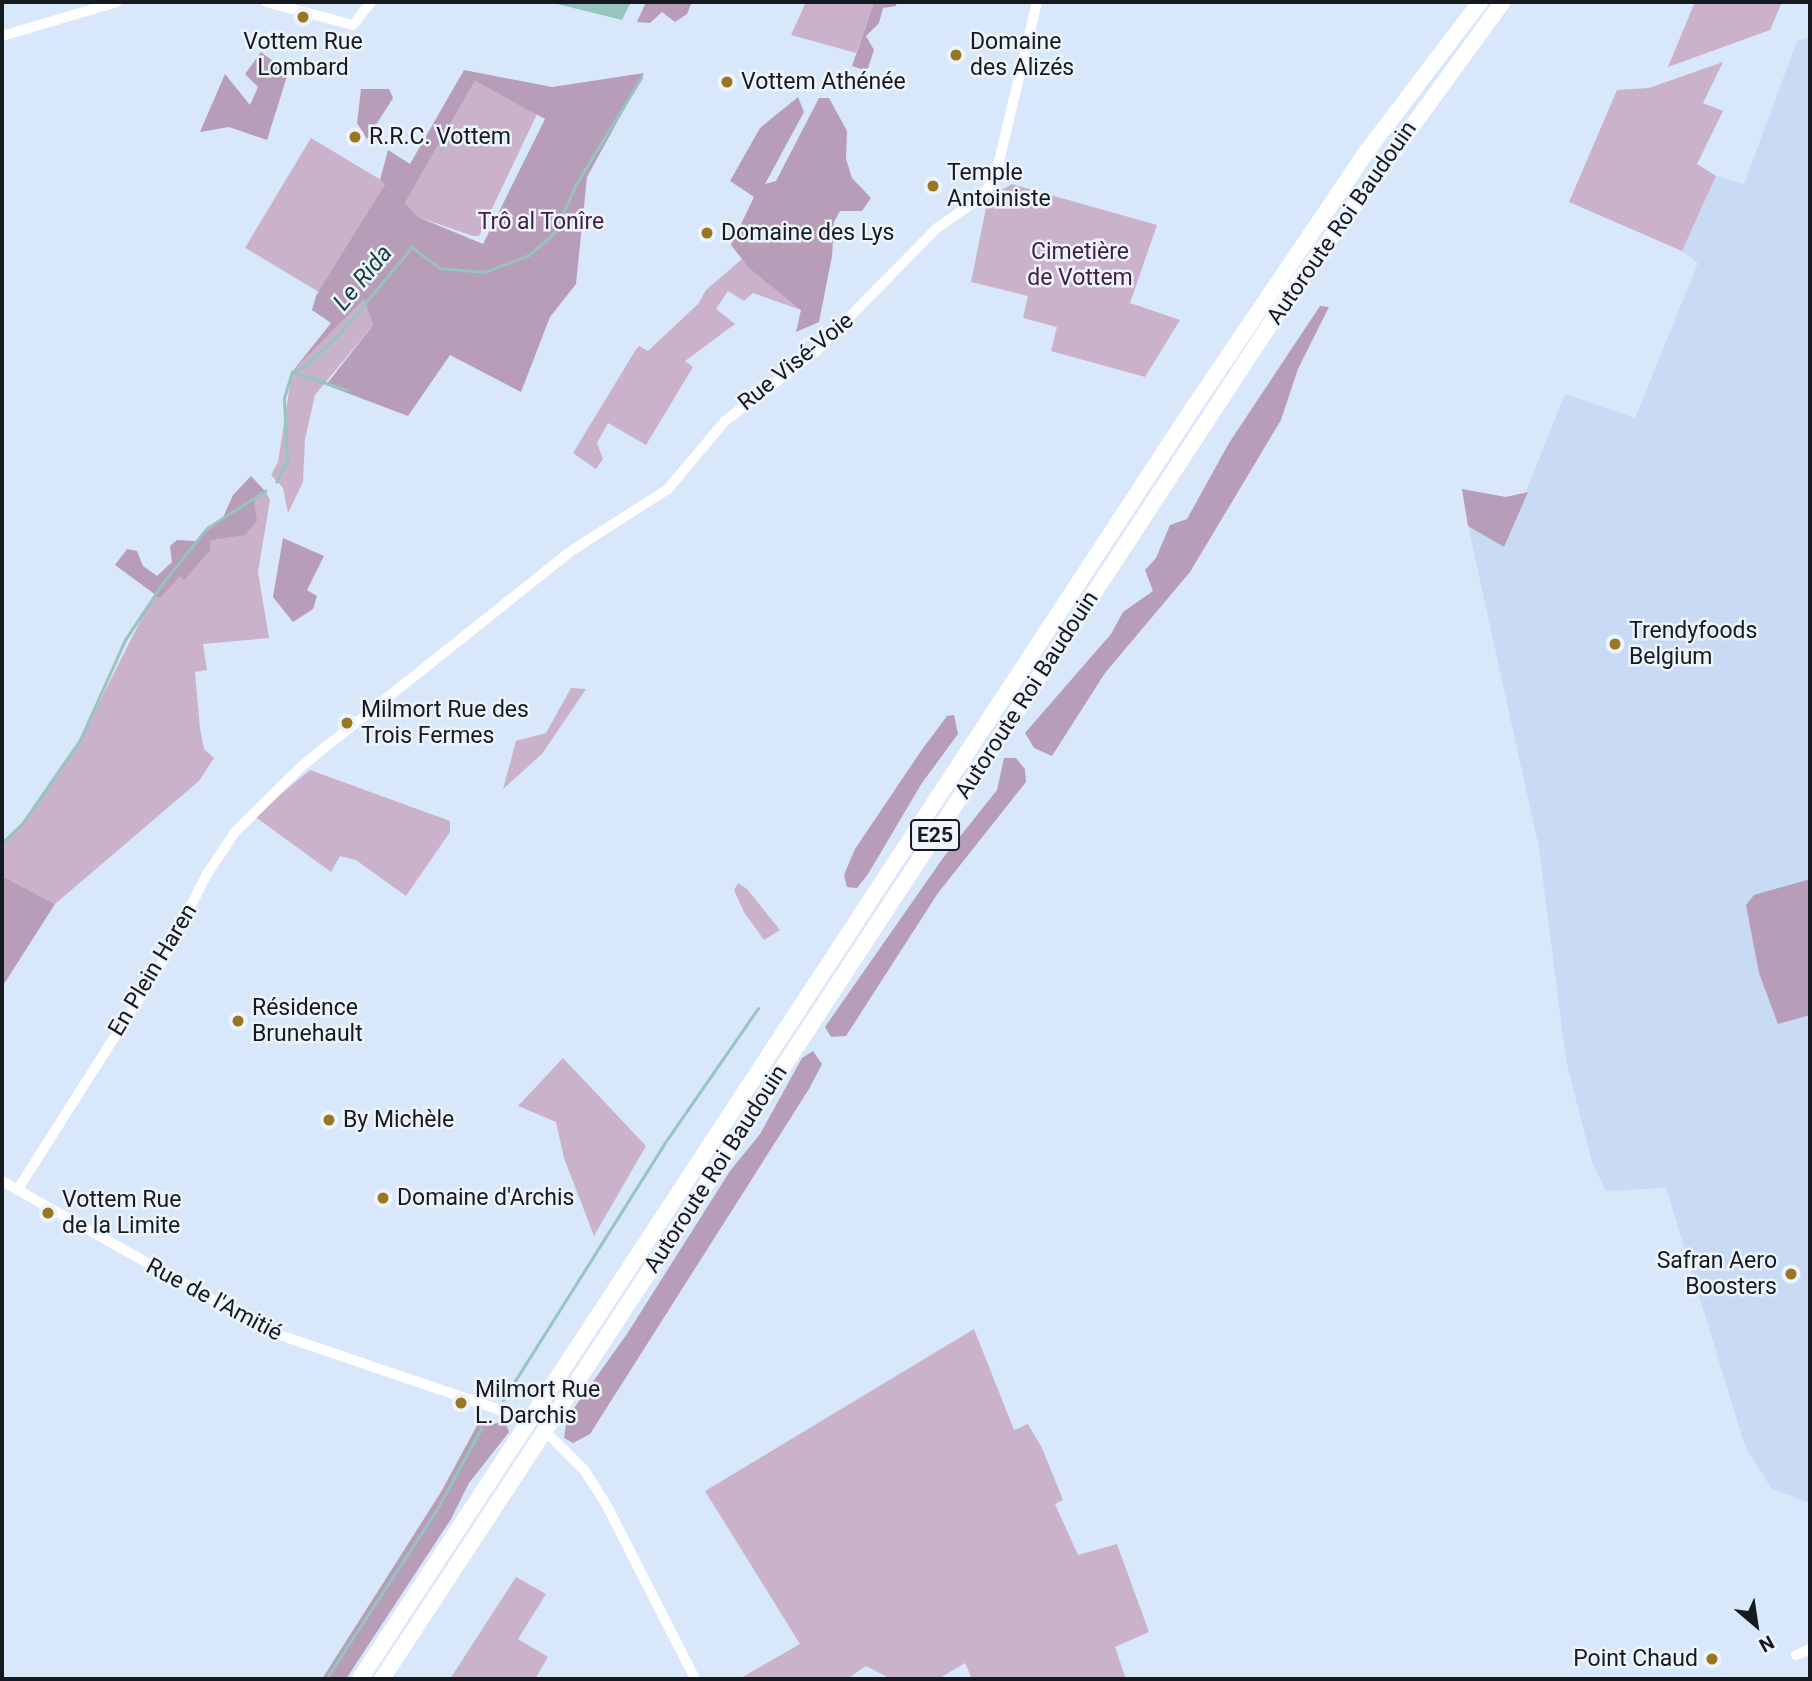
<!DOCTYPE html>
<html>
<head>
<meta charset="utf-8">
<style>
	body { margin:0 }
	#map { position:relative; width:1812px; height:1681px; overflow:hidden; background:#d9e7fb; font-family:Roboto,sans-serif }
	div>[style] { position:absolute }
	.built>* { inset:0; background:#c8daf4 }
	.green>* { inset:0; background:#cab2ca; transform-origin:0 0 }
	.forest>* { inset:0; background:#b79db7 }
	.water>* { inset:0; background:#97c4c0 }
	.stream>* { height:2.5px; margin:-1.25px; padding:0 1.25px; transform-origin:1.25px; border-radius:1.25px; background:#97c4c0 }
	.minor>* { height:10px; margin:-5px; padding:0 5px; transform-origin:5px; border-radius:5px; background:#fff }
	.highway>* { height:16px; margin:-8px; padding:0 8px; transform-origin:8px; border-radius:8px; background:#fff }
	.dots>* { width:19px; height:19px; translate:-50% -50%; box-sizing:border-box; border:4px solid #eef4fc; border-radius:50% }
	span { translate:-50% -50%; white-space:nowrap; text-align:center; line-height:1.15; -webkit-text-stroke:5px #eef4fc; paint-order:stroke }
	.shield-label span { padding:2px 5px; background:#eef4fc; border:2px solid; border-radius:5px; -webkit-text-stroke-width:0 }
	.shield-label { font-size:21px; color:#151a21; font-weight:700 }
	.poi-label { font-size:23px; color:#151a21 }
	.left { translate:0 -50%; text-align:left }
	.right { translate:-100% -50%; text-align:right }
	.park-label { font-size:23px; color:#401d42 }
	.street-label { font-size:23px; color:#151a21 }
	.water-label { font-size:24px; color:#143f3c; font-style:italic }
	.frame { position:absolute; inset:0; border:4px solid #151a21; pointer-events:none }
	.north { position:absolute; left:1721px; top:1590px; width:70px; height:70px; -webkit-text-stroke:5px #eef4fc; paint-order:stroke; rotate:151deg; font-size:19px; font-weight:700; line-height:28px; text-align:center; color:#151a21 }
	.north::after { content:''; display:block; margin:auto; width:24px; height:32px; background:#151a21; clip-path:polygon(50% 0,100% 100%,50% 72%,0 100%) }
</style>
</head>
<body>
<div id="map">
	<div class="built">
		<div style="clip-path:polygon(1810px 37px,1810px 1503px,1771px 1488px,1745px 1446px,1666px 1188px,1606px 1191px,1592px 1162px,1566px 1060px,1539px 848px,1468px 526px,1504px 547px,1565px 394px,1635px 418px,1698px 263px,1682px 251px,1716px 176px,1744px 184px,1797px 41px)"></div>
	</div>
	<div class="green">
		<div style="clip-path:polygon(806px 2px,874px 2px,856px 53px,791px 35px)"></div>
		<div style="clip-path:polygon(1695px 2px,1782px 2px,1770px 30px,1668px 67px)"></div>
		<div style="clip-path:polygon(1723px 62px,1703px 103px,1723px 111px,1697px 164px,1716px 176px,1682px 251px,1569px 202px,1617px 90px,1649px 88px)"></div>
		<div style="clip-path:polygon(475px 81px,537px 114px,479px 236px,473px 236px,418px 217px,405px 203px)"></div>
		<div style="left:311px;top:138px;width:87px;height:128px;rotate:31deg"></div>
		<div style="clip-path:polygon(1012px 184px,1157px 225px,1130px 303px,1180px 320px,1145px 377px,1051px 351px,1057px 327px,1023px 318px,1028px 296px,971px 282px,988px 198px)"></div>
		<div style="clip-path:polygon(815px 196px,801px 310px,753px 293px,744px 301px,728px 291px,716px 309px,735px 324px,685px 361px,693px 367px,646px 445px,608px 423px,597px 443px,603px 459px,596px 469px,573px 453px,635px 351px,639px 346px,648px 351px,698px 304px,706px 290px)"></div>
		<div style="clip-path:polygon(364px 298px,373px 325px,315px 395px,305px 439px,303px 482px,288px 513px,283px 488px,271px 475px,278px 462px,292px 372px)"></div>
		<div style="clip-path:polygon(265px 491px,270px 500px,258px 572px,269px 638px,203px 644px,207px 670px,195px 672px,200px 728px,204px 749px,214px 758px,199px 781px,55px 904px,2px 876px,2px 843px,22px 824px,80px 740px,149px 604px,207px 528px)"></div>
		<div style="clip-path:polygon(571px 688px,586px 689px,542px 754px,503px 789px,516px 741px,546px 733px)"></div>
		<div style="clip-path:polygon(310px 770px,450px 821px,450px 832px,406px 896px,356px 860px,340px 856px,331px 872px,254px 816px)"></div>
		<div style="clip-path:polygon(738px 883px,747px 889px,780px 930px,764px 940px,744px 912px,734px 890px)"></div>
		<div style="clip-path:polygon(563px 1058px,646px 1146px,594px 1236px,564px 1158px,556px 1122px,518px 1106px)"></div>
		<div style="clip-path:polygon(974px 1329px,1014px 1430px,1028px 1424px,1042px 1448px,1063px 1500px,1055px 1504px,1078px 1555px,1117px 1544px,1149px 1632px,1115px 1647px,1126px 1679px,972px 1679px,965px 1663px,938px 1679px,891px 1679px,866px 1666px,847px 1679px,739px 1679px,800px 1644px,705px 1491px)"></div>
		<div style="clip-path:polygon(516px 1577px,546px 1594px,518px 1639px,548px 1657px,535px 1679px,450px 1679px)"></div>
	</div>
	<div class="forest">
		<div style="clip-path:polygon(646px 2px,692px 2px,687px 14px,675px 22px,662px 12px,650px 23px,637px 22px)"></div>
		<div style="clip-path:polygon(874px 2px,897px 2px,896px 6px,883px 8px,879px 23px,866px 36px,874px 50px,867px 71px,852px 66px)"></div>
		<div style="clip-path:polygon(261px 52px,288px 73px,267px 140px,229px 127px,200px 132px,225px 74px,250px 105px,258px 87px,245px 74px)"></div>
		<div style="clip-path:polygon(evenodd,464px 70px,552px 87px,644px 73px,587px 177px,576px 284px,550px 317px,521px 392px,450px 355px,408px 416px,326px 385px,373px 325px,364px 299px,292px 372px,331px 323px,312px 310px,316px 296px,385px 184px,380px 180px,388px 150px,410px 164px,464px 70px,475px 81px,545px 119px,483px 244px,418px 217px,405px 203px,475px 81px)"></div>
		<div style="clip-path:polygon(361px 89px,389px 89px,393px 98px,367px 139px,357px 123px)"></div>
		<div style="clip-path:polygon(798px 97px,804px 112px,765px 184px,776px 181px,819px 98px,829px 98px,847px 131px,846px 159px,852px 178px,871px 198px,862px 211px,840px 211px,834px 222px,832px 256px,819px 322px,796px 332px,801px 310px,749px 268px,731px 245px,754px 197px,730px 181px,760px 128px)"></div>
		<div style="clip-path:polygon(1320px 306px,1329px 307px,1298px 369px,1281px 420px,1190px 572px,1105px 673px,1052px 756px,1034px 748px,1025px 733px,1111px 634px,1123px 612px,1153px 591px,1145px 570px,1156px 558px,1170px 525px,1187px 519px,1229px 443px)"></div>
		<div style="clip-path:polygon(251px 476px,265px 491px,254px 499px,257px 521px,245px 535px,210px 540px,210px 550px,184px 580px,180px 576px,160px 598px,115px 565px,127px 549px,137px 551px,143px 566px,157px 576px,172px 562px,170px 546px,177px 540px,195px 541px,222px 520px,233px 495px)"></div>
		<div style="clip-path:polygon(1462px 489px,1506px 497px,1528px 492px,1504px 547px,1468px 526px)"></div>
		<div style="clip-path:polygon(283px 538px,324px 556px,307px 590px,317px 596px,313px 609px,293px 622px,273px 597px)"></div>
		<div style="clip-path:polygon(954px 715px,958px 734px,922px 783px,868px 874px,857px 888px,847px 887px,844px 875px,855px 849px,921px 751px,947px 716px)"></div>
		<div style="clip-path:polygon(1004px 758px,1016px 758px,1025px 769px,1026px 782px,938px 893px,846px 1036px,831px 1037px,825px 1027px,943px 858px,997px 790px)"></div>
		<div style="clip-path:polygon(2px 876px,55px 904px,4px 984px,2px 983px)"></div>
		<div style="clip-path:polygon(1810px 879px,1810px 1015px,1778px 1024px,1759px 973px,1746px 905px,1754px 895px)"></div>
		<div style="clip-path:polygon(813px 1051px,822px 1064px,809px 1089px,590px 1434px,573px 1443px,564px 1438px,567px 1418px,627px 1334px,730px 1171px,760px 1134px,802px 1058px)"></div>
		<div style="clip-path:polygon(480px 1420px,486px 1426px,505px 1421px,509px 1432px,469px 1483px,451px 1519px,346px 1679px,322px 1679px,441px 1492px)"></div>
	</div>
	<div class="water">
		<div style="clip-path:polygon(549px 2px,631px 2px,622px 20px)"></div>
	</div>
	<div class="stream">
		<div style="left:293px;top:372px;width:57px;rotate:18.4deg"></div>
		<div style="left:276px;top:482px;width:25px;rotate:-63deg"></div>
		<div style="left:287px;top:460px;width:62px;rotate:-92.8deg"></div>
		<div style="left:284px;top:398px;width:27px;rotate:-73deg"></div>
		<div style="left:292px;top:372px;width:15px;rotate:-23deg"></div>
		<div style="left:306px;top:366px;width:49px;rotate:-44.2deg"></div>
		<div style="left:341px;top:332px;width:111px;rotate:-50.1deg"></div>
		<div style="left:412px;top:247px;width:35px;rotate:37deg"></div>
		<div style="left:440px;top:268px;width:45px;rotate:5.1deg"></div>
		<div style="left:485px;top:272px;width:47px;rotate:-21.1deg"></div>
		<div style="left:529px;top:255px;width:33px;rotate:-41deg"></div>
		<div style="left:554px;top:233px;width:51px;rotate:-65.9deg"></div>
		<div style="left:575px;top:186px;width:127px;rotate:-58.6deg"></div>
		<div style="left:2px;top:843px;width:28px;rotate:-44deg"></div>
		<div style="left:22px;top:824px;width:102px;rotate:-55.4deg"></div>
		<div style="left:80px;top:740px;width:110px;rotate:-65.8deg"></div>
		<div style="left:125px;top:640px;width:67px;rotate:-56.5deg"></div>
		<div style="left:162px;top:584px;width:72px;rotate:-51.2deg"></div>
		<div style="left:207px;top:528px;width:69px;rotate:-32.5deg"></div>
		<div style="left:503px;top:1400px;width:302px;rotate:-57.8deg"></div>
		<div style="left:664px;top:1144px;width:165px;rotate:-55.3deg"></div>
		<div style="left:326px;top:1679px;width:201px;rotate:-56.8deg"></div>
		<div style="left:436px;top:1511px;width:94px;rotate:-61.2deg"></div>
	</div>
	<div class="minor">
		<div style="left:266px;top:2px;width:90px;rotate:14.8deg"></div>
		<div style="left:353px;top:25px;width:29px;rotate:-52deg"></div>
		<div style="left:2px;top:36px;width:120px;rotate:-16.5deg"></div>
		<div style="left:2px;top:1181px;width:305px;rotate:29.4deg"></div>
		<div style="left:268px;top:1331px;width:266px;rotate:18.8deg"></div>
		<div style="left:18px;top:1189px;width:267px;rotate:-57.6deg"></div>
		<div style="left:161px;top:964px;width:101px;rotate:-62.9deg"></div>
		<div style="left:207px;top:874px;width:50px;rotate:-56.3deg"></div>
		<div style="left:235px;top:832px;width:95px;rotate:-44.6deg"></div>
		<div style="left:303px;top:765px;width:343px;rotate:-38.6deg"></div>
		<div style="left:571px;top:551px;width:115px;rotate:-32.6deg"></div>
		<div style="left:668px;top:489px;width:89px;rotate:-50deg"></div>
		<div style="left:725px;top:421px;width:113px;rotate:-37.5deg"></div>
		<div style="left:815px;top:352px;width:174px;rotate:-45.5deg"></div>
		<div style="left:937px;top:228px;width:52px;rotate:-34.9deg"></div>
		<div style="left:980px;top:198px;width:25px;rotate:-53deg"></div>
		<div style="left:995px;top:178px;width:181px;rotate:-76.6deg"></div>
		<div style="left:552px;top:1438px;width:47px;rotate:45deg"></div>
		<div style="left:585px;top:1471px;width:41px;rotate:57.8deg"></div>
		<div style="left:607px;top:1506px;width:194px;rotate:63deg"></div>
		<div style="left:1796px;top:1655px;width:15px;rotate:-23deg"></div>
	</div>
	<div class="highway">
		<div style="left:360px;top:1679px;width:1520px;rotate:-56.76deg"></div>
		<div style="left:1193px;top:408px;width:305px;rotate:-55.9deg"></div>
		<div style="left:1364px;top:155px;width:192px;rotate:-52.8deg"></div>
		<div style="left:382px;top:1679px;width:1660px;rotate:-56.75deg"></div>
		<div style="left:1292px;top:291px;width:358px;rotate:-53.9deg"></div>
	</div>
	<div class="dots">
		<div style="left:303px;top:17px;background:#997721"></div>
		<div style="left:956px;top:55px;background:#997721"></div>
		<div style="left:727px;top:82px;background:#997721"></div>
		<div style="left:355px;top:137px;background:#997721"></div>
		<div style="left:933px;top:186px;background:#997721"></div>
		<div style="left:707px;top:233px;background:#997721"></div>
		<div style="left:1615px;top:644px;background:#997721"></div>
		<div style="left:347px;top:723px;background:#997721"></div>
		<div style="left:238px;top:1021px;background:#997721"></div>
		<div style="left:329px;top:1120px;background:#997721"></div>
		<div style="left:383px;top:1198px;background:#997721"></div>
		<div style="left:48px;top:1213px;background:#997721"></div>
		<div style="left:1791px;top:1274px;background:#997721"></div>
		<div style="left:461px;top:1403px;background:#997721"></div>
		<div style="left:1712px;top:1659px;background:#997721"></div>
	</div>
	<div class="shield-label">
		<span style="left:935px;top:835px">E25</span>
	</div>
	<div class="poi-label">
		<span style="left:303px;top:55px">Vottem Rue<br>Lombard</span>
		<span class="left" style="left:970px;top:55px">Domaine<br>des Alizés</span>
		<span class="left" style="left:741px;top:82px">Vottem Athénée</span>
		<span class="left" style="left:369px;top:137px">R.R.C. Vottem</span>
		<span class="left" style="left:947px;top:186px">Temple<br>Antoiniste</span>
		<span class="left" style="left:721px;top:233px">Domaine des Lys</span>
		<span class="left" style="left:1629px;top:644px">Trendyfoods<br>Belgium</span>
		<span class="left" style="left:361px;top:723px">Milmort Rue des<br>Trois Fermes</span>
		<span class="left" style="left:252px;top:1021px">Résidence<br>Brunehault</span>
		<span class="left" style="left:343px;top:1120px">By Michèle</span>
		<span class="left" style="left:397px;top:1198px">Domaine d'Archis</span>
		<span class="left" style="left:62px;top:1213px">Vottem Rue<br>de la Limite</span>
		<span class="right" style="left:1777px;top:1274px">Safran Aero<br>Boosters</span>
		<span class="left" style="left:475px;top:1403px">Milmort Rue<br>L. Darchis</span>
		<span class="right" style="left:1698px;top:1659px">Point Chaud</span>
	</div>
	<div class="park-label">
		<span style="left:541px;top:222px">Trô al Tonîre</span>
		<span style="left:1080px;top:265px">Cimetière<br>de Vottem</span>
	</div>
	<div class="street-label">
		<span style="left:1342px;top:223px;rotate:-55deg">Autoroute Roi Baudouin</span>
		<span style="left:796px;top:362px;rotate:-39deg">Rue Visé-Voie</span>
		<span style="left:1027px;top:695px;rotate:-57deg">Autoroute Roi Baudouin</span>
		<span style="left:153px;top:970px;rotate:-59deg">En Plein Haren</span>
		<span style="left:716px;top:1169px;rotate:-57deg">Autoroute Roi Baudouin</span>
		<span style="left:214px;top:1300px;rotate:28deg">Rue de l'Amitié</span>
	</div>
	<div class="water-label">
		<span style="left:363px;top:278px;rotate:-50deg">Le Rida</span>
	</div>
	<div class="frame"></div>
	<div class="north">N</div>
</div>
</body>
</html>
